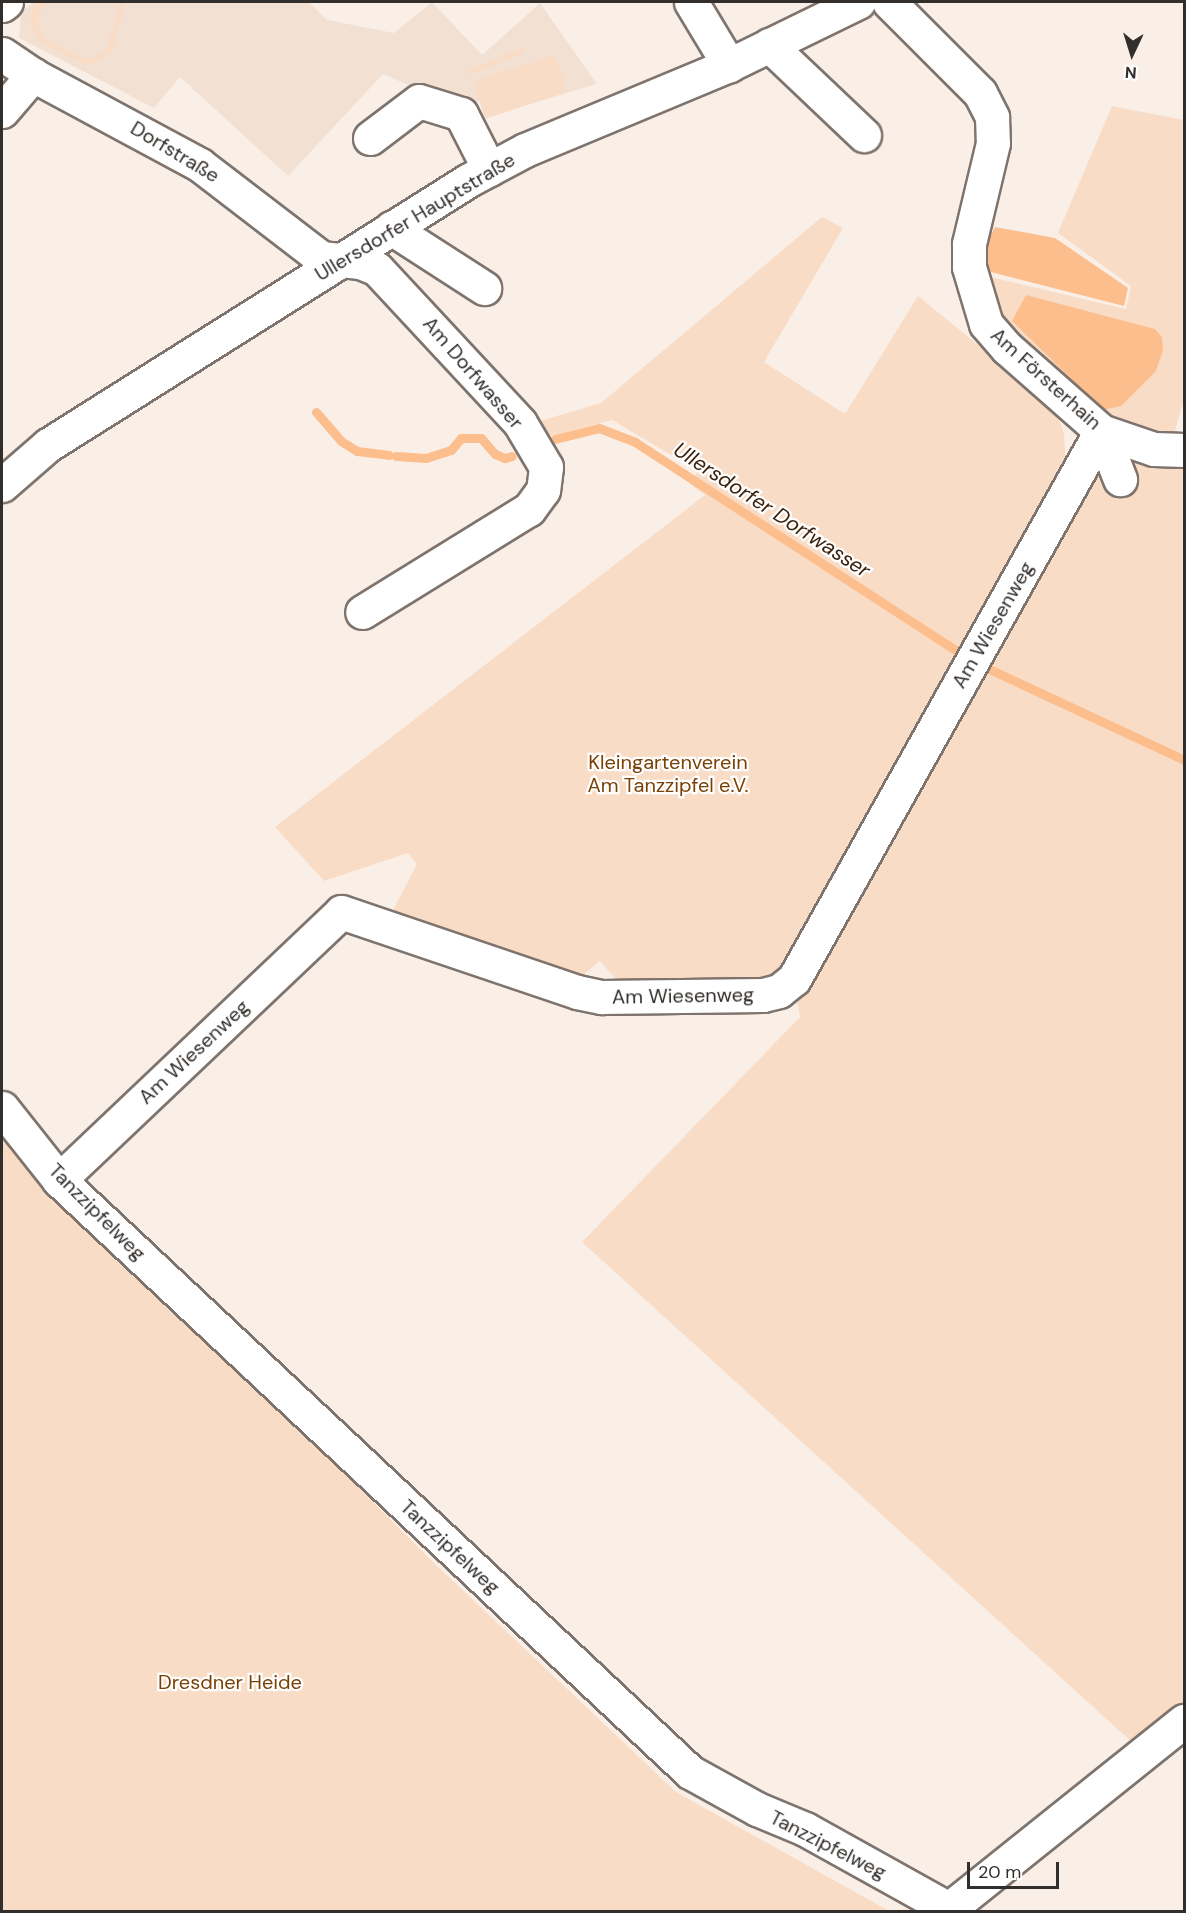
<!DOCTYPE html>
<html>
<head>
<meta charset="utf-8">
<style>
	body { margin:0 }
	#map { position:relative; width:1186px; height:1913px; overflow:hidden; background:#faefe7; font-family:"DM Sans",sans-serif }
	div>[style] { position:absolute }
	.built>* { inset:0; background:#f2e0d3 }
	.green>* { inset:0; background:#f9dcc6; transform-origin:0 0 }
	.water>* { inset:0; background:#fcbe8d }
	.stream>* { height:9px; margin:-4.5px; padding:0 4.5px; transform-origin:4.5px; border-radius:4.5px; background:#fcbe8d }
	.roads { filter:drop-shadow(2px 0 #7e746d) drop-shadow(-2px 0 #7e746d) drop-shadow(0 2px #7e746d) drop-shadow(0 -2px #7e746d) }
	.minor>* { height:33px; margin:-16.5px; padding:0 16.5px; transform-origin:16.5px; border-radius:16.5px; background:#fff }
	.major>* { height:33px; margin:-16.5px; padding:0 16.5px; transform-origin:16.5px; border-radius:16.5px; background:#fff }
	span { translate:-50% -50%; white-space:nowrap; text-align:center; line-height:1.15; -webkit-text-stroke:4.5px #fff; paint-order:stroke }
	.street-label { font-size:20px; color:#322e2b }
	.park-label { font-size:20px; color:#794105 }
	.water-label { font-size:21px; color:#3c230e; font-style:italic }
	.frame { position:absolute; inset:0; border:3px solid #322e2b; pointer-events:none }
	.north { position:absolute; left:1102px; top:24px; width:60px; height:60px; -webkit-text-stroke:4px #fff; paint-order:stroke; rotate:184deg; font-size:16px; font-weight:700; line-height:24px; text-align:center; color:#322e2b }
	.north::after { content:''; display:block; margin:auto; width:21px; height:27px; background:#322e2b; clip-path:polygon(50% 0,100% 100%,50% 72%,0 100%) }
	.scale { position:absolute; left:967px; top:1862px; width:92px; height:27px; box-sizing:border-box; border:3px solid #322e2b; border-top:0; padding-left:8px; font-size:18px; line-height:21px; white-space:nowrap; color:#322e2b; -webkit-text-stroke:4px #fff; paint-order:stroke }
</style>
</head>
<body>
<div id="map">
	<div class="built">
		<div style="clip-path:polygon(34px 2px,309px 2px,327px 20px,394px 33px,432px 2px,482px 55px,540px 3px,597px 84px,485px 117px,479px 101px,459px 107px,383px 74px,288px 176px,180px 77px,154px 108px,19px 38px,21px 12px)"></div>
	</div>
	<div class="green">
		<div style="clip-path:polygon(38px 2px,47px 2px,37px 18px,43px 37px,80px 57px,93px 59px,107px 48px,120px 2px,126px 2px,111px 53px,98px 63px,84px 64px,39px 43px,30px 21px,33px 6px)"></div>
		<div style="left:523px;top:48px;width:5px;height:60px;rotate:68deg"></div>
		<div style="left:555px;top:55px;width:39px;height:86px;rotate:72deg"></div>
		<div style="clip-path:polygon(1112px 106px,1184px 120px,1184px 399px,1173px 438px,1109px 421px,999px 320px,986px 276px,1126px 309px,1131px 286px,1058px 233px)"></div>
		<div style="clip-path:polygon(822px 217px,843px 228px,764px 362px,845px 414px,918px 296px,1054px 407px,1064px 433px,1066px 463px,784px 970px,767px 982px,619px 983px,600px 961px,576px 981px,390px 916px,417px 864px,408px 853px,324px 881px,275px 827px,705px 495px,690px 484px,698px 471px,612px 420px,548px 437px,540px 421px,601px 403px)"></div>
		<div style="clip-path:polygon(1126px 452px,1184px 467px,1184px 1705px,1135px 1745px,582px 1242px,800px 1017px,797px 1001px,1101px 458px)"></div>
		<div style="clip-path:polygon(2px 1132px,435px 1564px,676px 1792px,889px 1911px,2px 1911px)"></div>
	</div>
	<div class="water">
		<div style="clip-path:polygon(995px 227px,1055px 238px,1128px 288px,1124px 306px,983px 270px,980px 256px)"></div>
		<div style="clip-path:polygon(1026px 295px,1155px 329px,1162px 337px,1163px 350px,1156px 371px,1121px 406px,1103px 410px,1012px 321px)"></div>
	</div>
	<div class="stream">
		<div style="left:316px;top:412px;width:38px;rotate:49deg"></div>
		<div style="left:341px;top:441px;width:19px;rotate:32deg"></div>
		<div style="left:357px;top:451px;width:32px;rotate:7deg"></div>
		<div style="left:555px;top:439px;width:45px;rotate:-14deg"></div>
		<div style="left:599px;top:428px;width:39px;rotate:21deg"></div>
		<div style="left:635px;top:442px;width:387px;rotate:33deg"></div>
		<div style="left:396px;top:456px;width:30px;rotate:4deg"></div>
		<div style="left:426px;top:458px;width:26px;rotate:-18deg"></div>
		<div style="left:451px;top:450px;width:16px;rotate:-50deg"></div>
		<div style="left:461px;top:438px;width:20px"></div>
		<div style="left:481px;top:438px;width:21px;rotate:49deg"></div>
		<div style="left:495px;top:454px;width:11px;rotate:22deg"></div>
		<div style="left:505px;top:458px;width:7px;rotate:-16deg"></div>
		<div style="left:985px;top:667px;width:220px;rotate:25deg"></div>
	</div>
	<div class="roads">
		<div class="minor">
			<div style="left:691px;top:2px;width:74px;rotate:58.9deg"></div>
			<div style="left:889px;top:2px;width:129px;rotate:45deg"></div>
			<div style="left:980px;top:93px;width:27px;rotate:63deg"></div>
			<div style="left:992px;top:117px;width:26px;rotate:88deg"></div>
			<div style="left:993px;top:143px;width:104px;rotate:103.4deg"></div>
			<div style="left:969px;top:244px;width:23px;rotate:90deg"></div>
			<div style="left:969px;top:267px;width:59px;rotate:73.4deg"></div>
			<div style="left:986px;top:324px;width:32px;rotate:49deg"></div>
			<div style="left:1007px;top:348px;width:125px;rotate:41.4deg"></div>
			<div style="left:1101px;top:431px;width:56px;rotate:18.8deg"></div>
			<div style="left:1154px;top:449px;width:30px;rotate:2deg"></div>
			<div style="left:2px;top:5px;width:5px;rotate:-37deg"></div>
			<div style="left:769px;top:45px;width:131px;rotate:43.5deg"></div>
			<div style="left:2px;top:54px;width:37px;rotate:34deg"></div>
			<div style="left:33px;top:75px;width:190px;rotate:28.3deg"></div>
			<div style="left:200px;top:165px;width:153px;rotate:37.5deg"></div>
			<div style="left:321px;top:258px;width:39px;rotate:6deg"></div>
			<div style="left:360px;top:262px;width:18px;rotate:22deg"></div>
			<div style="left:377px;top:269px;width:210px;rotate:47.1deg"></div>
			<div style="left:520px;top:423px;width:51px;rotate:59.4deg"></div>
			<div style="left:546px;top:467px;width:23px;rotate:97deg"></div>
			<div style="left:543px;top:490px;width:24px;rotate:126deg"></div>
			<div style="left:529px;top:509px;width:196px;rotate:148.3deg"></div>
			<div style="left:2px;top:111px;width:48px;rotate:-49.3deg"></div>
			<div style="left:370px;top:138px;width:61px;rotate:-37.1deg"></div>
			<div style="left:419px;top:101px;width:44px;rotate:17.2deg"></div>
			<div style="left:461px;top:114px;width:62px;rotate:63deg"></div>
			<div style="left:391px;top:228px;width:111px;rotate:32.8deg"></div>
			<div style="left:1101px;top:431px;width:52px;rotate:68.4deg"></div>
			<div style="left:2px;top:1108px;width:92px;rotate:51.6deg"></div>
			<div style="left:59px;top:1180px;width:865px;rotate:43.17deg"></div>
			<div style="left:690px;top:1772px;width:77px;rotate:28.9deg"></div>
			<div style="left:757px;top:1809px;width:52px;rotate:22.6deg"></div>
			<div style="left:805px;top:1829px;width:171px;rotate:29.1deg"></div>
			<div style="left:59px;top:1180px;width:389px;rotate:-43.5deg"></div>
			<div style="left:341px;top:912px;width:249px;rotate:18.7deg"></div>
			<div style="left:577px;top:992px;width:25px;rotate:12deg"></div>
			<div style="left:601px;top:997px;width:162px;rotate:-0.7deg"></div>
			<div style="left:763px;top:995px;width:16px;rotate:-14deg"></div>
			<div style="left:779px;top:991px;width:19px;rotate:-39deg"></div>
			<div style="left:794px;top:979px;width:628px;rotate:-60.74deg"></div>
			<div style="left:949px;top:1909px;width:301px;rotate:-38.7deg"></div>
		</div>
		<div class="major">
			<div style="left:2px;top:485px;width:61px;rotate:-41deg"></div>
			<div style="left:48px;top:445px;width:495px;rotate:-32.2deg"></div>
			<div style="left:467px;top:181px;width:66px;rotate:-28.1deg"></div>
			<div style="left:525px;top:150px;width:221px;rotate:-22.6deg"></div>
			<div style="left:729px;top:65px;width:144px;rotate:-26deg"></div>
		</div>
	</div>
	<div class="street-label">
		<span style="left:175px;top:152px;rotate:31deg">Dorfstraße</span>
		<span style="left:415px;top:217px;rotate:-31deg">Ullersdorfer Hauptstraße</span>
		<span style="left:473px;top:373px;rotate:49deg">Am Dorfwasser</span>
		<span style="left:1046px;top:379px;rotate:42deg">Am Försterhain</span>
		<span style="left:993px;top:625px;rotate:-60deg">Am Wiesenweg</span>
		<span style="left:683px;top:996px;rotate:-1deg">Am Wiesenweg</span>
		<span style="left:194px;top:1052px;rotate:-43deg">Am Wiesenweg</span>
		<span style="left:97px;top:1212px;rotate:45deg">Tanzzipfelweg</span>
		<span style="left:450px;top:1547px;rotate:43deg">Tanzzipfelweg</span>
		<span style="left:828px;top:1845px;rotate:27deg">Tanzzipfelweg</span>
	</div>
	<div class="park-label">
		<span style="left:668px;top:774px">Kleingartenverein<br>Am Tanzzipfel e.V.</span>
		<span style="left:230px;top:1682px">Dresdner Heide</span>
	</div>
	<div class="water-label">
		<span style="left:772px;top:510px;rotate:33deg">Ullersdorfer Dorfwasser</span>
	</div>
	<div class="frame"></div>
	<div class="north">N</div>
	<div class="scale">20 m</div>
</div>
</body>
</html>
